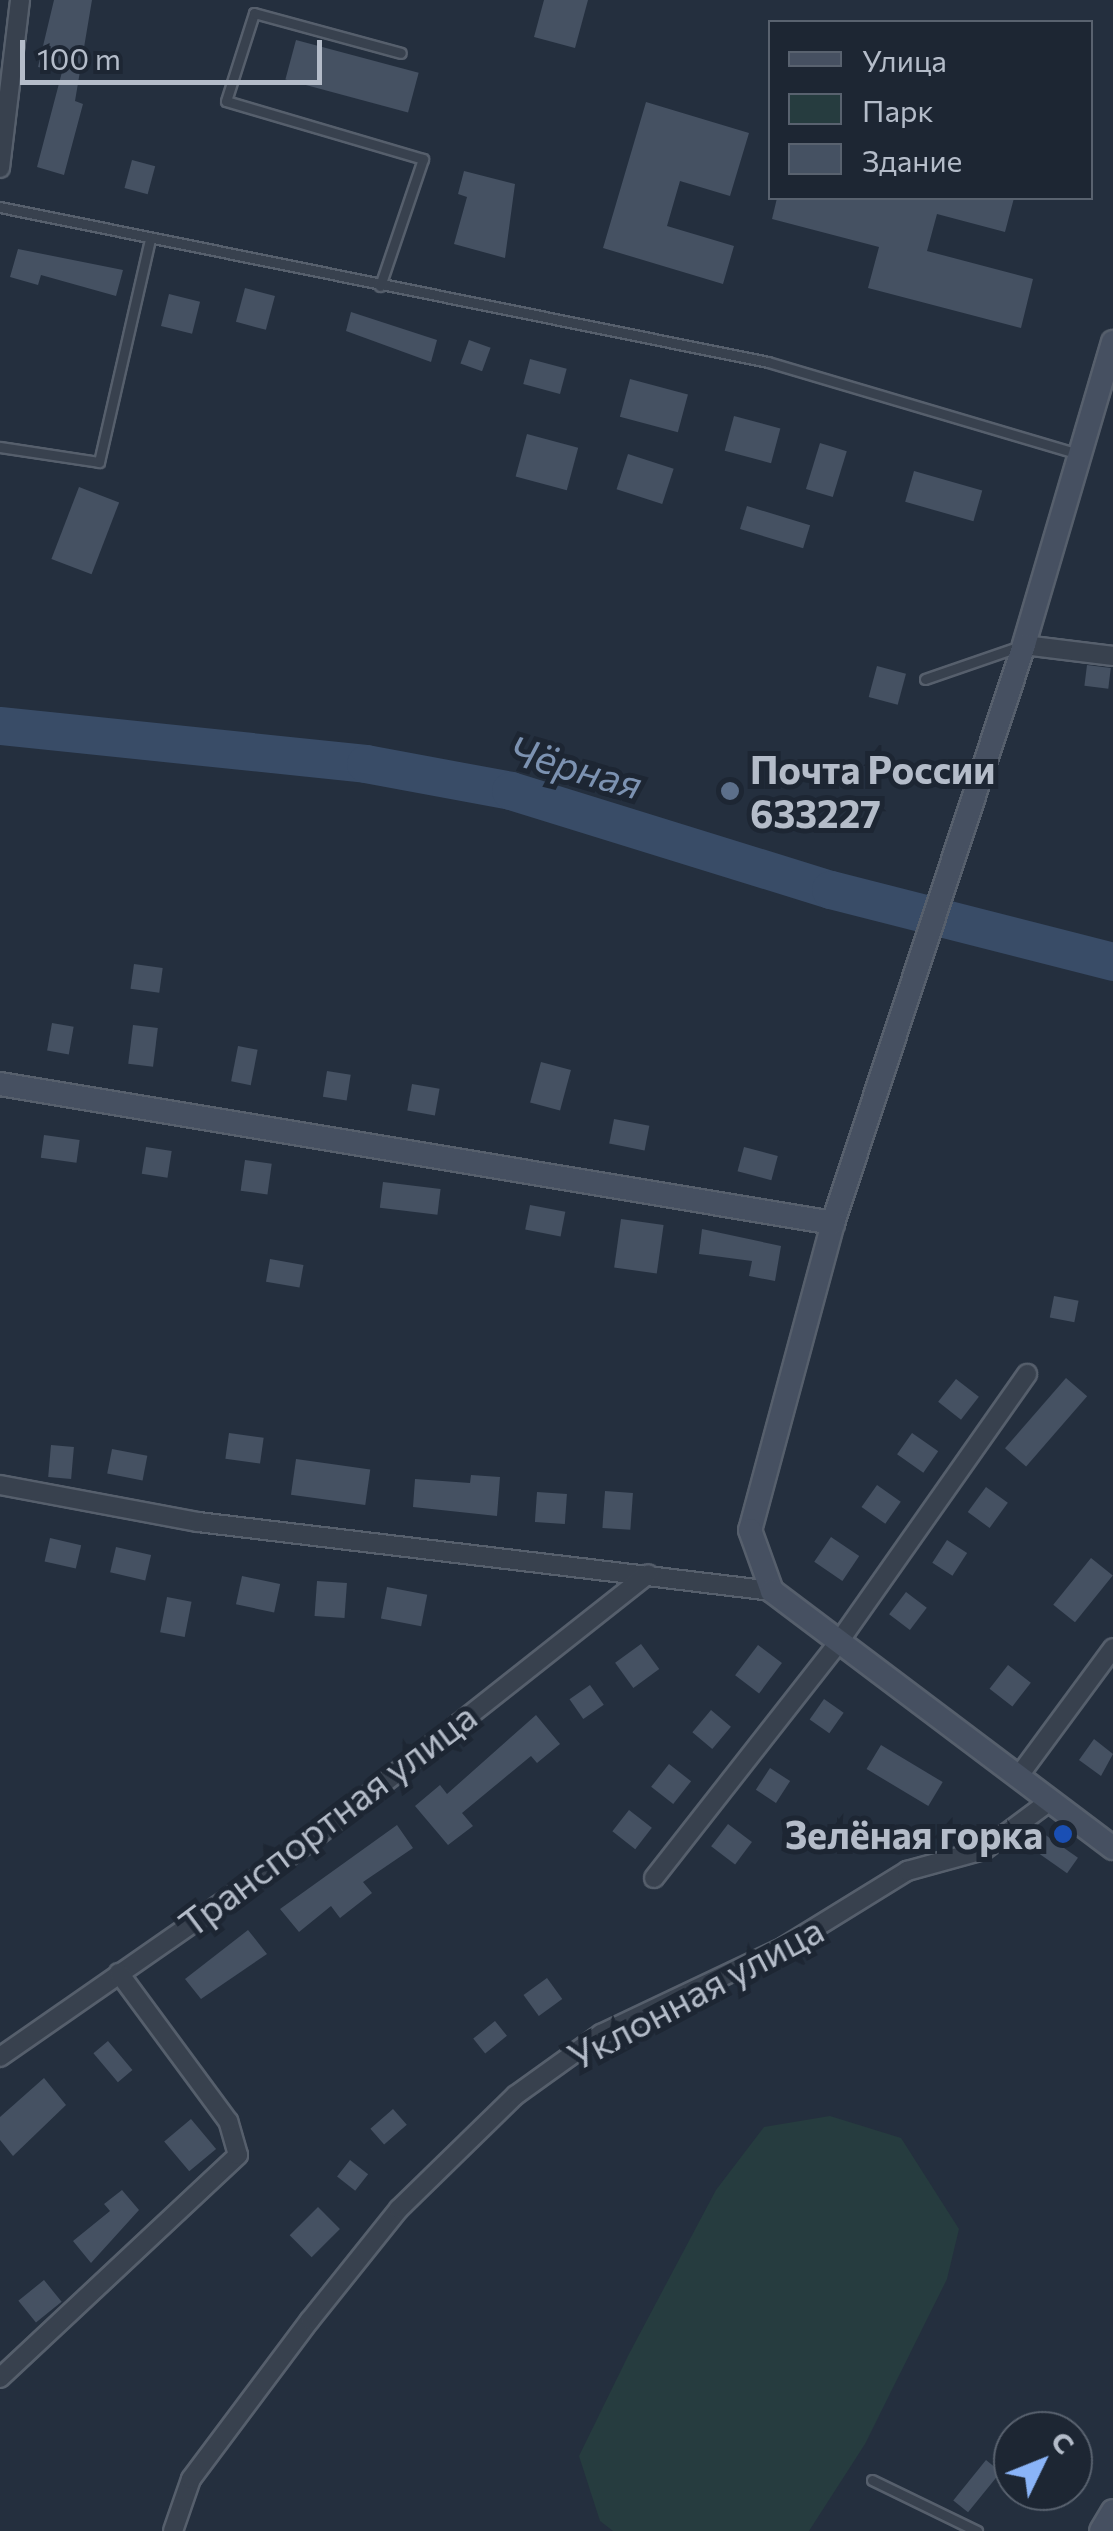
<!DOCTYPE html>
<html>
<head>
<meta charset="utf-8">
<style>
	body { margin:0 }
	#map { position:relative; width:1113px; height:2531px; overflow:hidden; background:#242f3e; font-family:Commissioner,sans-serif }
	div>[style] { position:absolute }
	.green>* { inset:0; background:#263c3f }
	.river>* { height:38px; margin:-19px; padding:0 19px; transform-origin:19px; border-radius:19px; background:#394c67 }
	.building>* { inset:0; background:#455162; transform-origin:0 0 }
	.roads { filter:drop-shadow(2px 0 #565f6c) drop-shadow(-2px 0 #565f6c) drop-shadow(0 2px #565f6c) drop-shadow(0 -2px #565f6c) }
	.lane>* { height:9px; margin:-4.5px; padding:0 4.5px; transform-origin:4.5px; border-radius:4.5px; background:#38414e }
	.street>* { height:18px; margin:-9px; padding:0 9px; transform-origin:9px; border-radius:9px; background:#38414e }
	.secondary>* { height:22px; margin:-11px; padding:0 11px; transform-origin:11px; border-radius:11px; background:#465061 }
	.dots>* { width:28px; height:28px; translate:-50% -50%; box-sizing:border-box; border:5px solid #1d2633; border-radius:50% }
	span { translate:-50% -50%; white-space:nowrap; text-align:center; line-height:1.15; -webkit-text-stroke:10px #1d2633; paint-order:stroke }
	.poi-label { font-size:38px; color:#b4bcc9; font-weight:700 }
	.left { translate:0 -50%; text-align:left }
	.right { translate:-100% -50%; text-align:right }
	.street-label { font-size:38px; color:#b4bcc9 }
	.water-label { font-size:40px; color:#7c92b1; font-style:italic }
	.legend { position:absolute; left:768px; top:20px; width:325px; height:180px; box-sizing:border-box; background:#1d2633; border:2px solid #59626f; margin:0; padding:12px 18px; list-style:none; font-size:30px; color:#b4bcc9 }
	.legend li { display:flex; align-items:center; gap:20px; height:50px }
	.legend b { width:50px; border:2px solid #59626f }
	.north { position:absolute; left:993px; top:2411px; width:100px; height:100px; box-sizing:border-box; background:#1d2633; border:2px solid #59626f; border-radius:50%; rotate:47deg; font-size:28px; font-weight:700; line-height:40px; text-align:center; color:#b4bcc9 }
	.north::after { content:''; display:block; margin:auto; width:35px; height:45px; background:#8ab4f8; clip-path:polygon(50% 0,100% 100%,50% 72%,0 100%) }
	.scale { position:absolute; left:20px; top:40px; width:302px; height:45px; box-sizing:border-box; border:5px solid #b4bcc9; border-top:0; padding-left:12px; font-size:30px; line-height:35px; white-space:nowrap; color:#b4bcc9; -webkit-text-stroke:8px #1d2633; paint-order:stroke }
</style>
</head>
<body>
<div id="map">
	<div class="green">
		<div style="clip-path:polygon(830px 2116px,901px 2138px,959px 2229px,947px 2279px,865px 2444px,809px 2531px,613px 2531px,600px 2521px,579px 2456px,629px 2354px,716px 2190px,764px 2127px)"></div>
	</div>
	<div class="river">
		<div style="left:0;top:726px;width:368px;rotate:5.9deg"></div>
		<div style="left:366px;top:764px;width:147px;rotate:10.5deg"></div>
		<div style="left:511px;top:791px;width:335px;rotate:17.2deg"></div>
		<div style="left:831px;top:890px;width:291px;rotate:14.3deg"></div>
	</div>
	<div class="building">
		<div style="clip-path:polygon(54px 0,92px 0,75px 101px,83px 104px,64px 175px,37px 167px,62px 72px,38px 67px)"></div>
		<div style="clip-path:polygon(544px 0,588px 0,575px 48px,534px 37px)"></div>
		<div style="left:296px;top:40px;width:127px;height:41px;rotate:15deg"></div>
		<div style="clip-path:polygon(646px 102px,749px 133px,730px 196px,680px 181px,667px 226px,734px 246px,723px 284px,603px 248px)"></div>
		<div style="left:132px;top:160px;width:24px;height:29px;rotate:15deg"></div>
		<div style="clip-path:polygon(464px 171px,515px 184px,505px 258px,454px 244px,467px 197px,458px 194px)"></div>
		<div style="clip-path:polygon(777px 198px,1014px 198px,1005px 232px,937px 214px,927px 251px,1033px 279px,1021px 328px,868px 288px,879px 247px,772px 219px)"></div>
		<div style="clip-path:polygon(18px 249px,123px 270px,116px 296px,41px 275px,38px 285px,10px 277px)"></div>
		<div style="left:245px;top:288px;width:31px;height:35px;rotate:15deg"></div>
		<div style="left:169px;top:294px;width:32px;height:33px;rotate:14deg"></div>
		<div style="clip-path:polygon(351px 312px,437px 340px,431px 362px,346px 331px)"></div>
		<div style="left:469px;top:340px;width:23px;height:25px;rotate:20deg"></div>
		<div style="left:530px;top:359px;width:38px;height:26px;rotate:15deg"></div>
		<div style="left:630px;top:379px;width:60px;height:39px;rotate:15deg"></div>
		<div style="left:734px;top:416px;width:48px;height:36px;rotate:15deg"></div>
		<div style="left:527px;top:434px;width:53px;height:44px;rotate:15deg"></div>
		<div style="left:820px;top:443px;width:28px;height:48px;rotate:17deg"></div>
		<div style="left:628px;top:454px;width:48px;height:37px;rotate:18deg"></div>
		<div style="left:914px;top:471px;width:71px;height:32px;rotate:16deg"></div>
		<div style="left:79px;top:487px;width:43px;height:77px;rotate:21deg"></div>
		<div style="left:747px;top:506px;width:66px;height:24px;rotate:17deg"></div>
		<div style="left:1087px;top:665px;width:24px;height:21px;rotate:7deg"></div>
		<div style="left:877px;top:666px;width:30px;height:32px;rotate:15deg"></div>
		<div style="left:134px;top:964px;width:29px;height:25px;rotate:8deg"></div>
		<div style="left:52px;top:1023px;width:22px;height:28px;rotate:10deg"></div>
		<div style="left:133px;top:1025px;width:25px;height:39px;rotate:7deg"></div>
		<div style="left:238px;top:1046px;width:20px;height:36px;rotate:11deg"></div>
		<div style="left:541px;top:1062px;width:31px;height:42px;rotate:15deg"></div>
		<div style="left:327px;top:1071px;width:24px;height:26px;rotate:9deg"></div>
		<div style="left:412px;top:1084px;width:28px;height:27px;rotate:10deg"></div>
		<div style="left:614px;top:1119px;width:36px;height:25px;rotate:11deg"></div>
		<div style="left:44px;top:1135px;width:36px;height:23px;rotate:8deg"></div>
		<div style="left:146px;top:1147px;width:26px;height:27px;rotate:9deg"></div>
		<div style="left:744px;top:1147px;width:35px;height:25px;rotate:15deg"></div>
		<div style="left:245px;top:1160px;width:27px;height:31px;rotate:8deg"></div>
		<div style="left:383px;top:1182px;width:58px;height:26px;rotate:7deg"></div>
		<div style="left:530px;top:1205px;width:36px;height:25px;rotate:11deg"></div>
		<div style="left:621px;top:1219px;width:43px;height:49px;rotate:8deg"></div>
		<div style="clip-path:polygon(702px 1229px,781px 1246px,775px 1281px,749px 1276px,752px 1261px,699px 1254px)"></div>
		<div style="left:270px;top:1259px;width:34px;height:23px;rotate:10deg"></div>
		<div style="left:1054px;top:1296px;width:25px;height:22px;rotate:11deg"></div>
		<div style="left:1066px;top:1378px;width:28px;height:93px;rotate:41deg"></div>
		<div style="left:956px;top:1379px;width:29px;height:29px;rotate:38deg"></div>
		<div style="left:229px;top:1433px;width:35px;height:26px;rotate:8deg"></div>
		<div style="left:912px;top:1433px;width:32px;height:26px;rotate:35deg"></div>
		<div style="left:51px;top:1445px;width:23px;height:32px;rotate:5deg"></div>
		<div style="left:112px;top:1449px;width:36px;height:25px;rotate:11deg"></div>
		<div style="left:296px;top:1459px;width:75px;height:36px;rotate:8deg"></div>
		<div style="clip-path:polygon(471px 1475px,500px 1477px,497px 1516px,413px 1507px,415px 1479px,470px 1483px)"></div>
		<div style="left:877px;top:1485px;width:29px;height:27px;rotate:35deg"></div>
		<div style="left:986px;top:1487px;width:27px;height:31px;rotate:36deg"></div>
		<div style="left:605px;top:1491px;width:28px;height:37px;rotate:4deg"></div>
		<div style="left:537px;top:1492px;width:30px;height:30px;rotate:4deg"></div>
		<div style="left:831px;top:1537px;width:34px;height:30px;rotate:34deg"></div>
		<div style="left:50px;top:1538px;width:32px;height:24px;rotate:13deg"></div>
		<div style="left:947px;top:1540px;width:24px;height:27px;rotate:33deg"></div>
		<div style="left:116px;top:1547px;width:36px;height:26px;rotate:13deg"></div>
		<div style="left:1091px;top:1558px;width:28px;height:60px;rotate:39deg"></div>
		<div style="left:242px;top:1576px;width:39px;height:29px;rotate:12deg"></div>
		<div style="left:317px;top:1581px;width:30px;height:35px;rotate:4deg"></div>
		<div style="left:387px;top:1587px;width:41px;height:32px;rotate:11deg"></div>
		<div style="left:906px;top:1592px;width:26px;height:28px;rotate:37deg"></div>
		<div style="left:167px;top:1597px;width:25px;height:36px;rotate:11deg"></div>
		<div style="left:641px;top:1644px;width:31px;height:32px;rotate:54deg"></div>
		<div style="left:758px;top:1645px;width:30px;height:38px;rotate:37deg"></div>
		<div style="left:1008px;top:1665px;width:29px;height:30px;rotate:38deg"></div>
		<div style="left:590px;top:1685px;width:24px;height:25px;rotate:55deg"></div>
		<div style="left:824px;top:1699px;width:24px;height:25px;rotate:35deg"></div>
		<div style="left:711px;top:1710px;width:26px;height:29px;rotate:40deg"></div>
		<div style="clip-path:polygon(536px 1715px,560px 1744px,537px 1763px,531px 1756px,462px 1813px,473px 1826px,448px 1845px,415px 1806px,440px 1785px,447px 1794px)"></div>
		<div style="clip-path:polygon(1094px 1739px,1113px 1754px,1101px 1776px,1079px 1760px)"></div>
		<div style="left:881px;top:1745px;width:72px;height:28px;rotate:31deg"></div>
		<div style="left:669px;top:1764px;width:28px;height:29px;rotate:38deg"></div>
		<div style="left:770px;top:1768px;width:24px;height:26px;rotate:33deg"></div>
		<div style="left:629px;top:1810px;width:29px;height:27px;rotate:38deg"></div>
		<div style="left:728px;top:1824px;width:30px;height:28px;rotate:37deg"></div>
		<div style="clip-path:polygon(397px 1825px,413px 1848px,363px 1882px,372px 1893px,340px 1918px,331px 1906px,299px 1932px,280px 1909px)"></div>
		<div style="left:1037px;top:1829px;width:50px;height:19px;rotate:35deg"></div>
		<div style="clip-path:polygon(248px 1930px,267px 1954px,201px 1999px,185px 1979px)"></div>
		<div style="left:547px;top:1978px;width:26px;height:29px;rotate:54deg"></div>
		<div style="left:495px;top:2021px;width:19px;height:28px;rotate:51deg"></div>
		<div style="left:108px;top:2041px;width:38px;height:19px;rotate:50deg"></div>
		<div style="clip-path:polygon(44px 2078px,66px 2105px,13px 2156px,0 2140px,0 2117px)"></div>
		<div style="left:393px;top:2109px;width:21px;height:30px;rotate:49deg"></div>
		<div style="left:191px;top:2119px;width:39px;height:35px;rotate:50deg"></div>
		<div style="left:350px;top:2160px;width:23px;height:21px;rotate:38deg"></div>
		<div style="clip-path:polygon(122px 2190px,139px 2210px,91px 2263px,73px 2241px,110px 2211px,104px 2204px)"></div>
		<div style="left:318px;top:2207px;width:31px;height:40px;rotate:45deg"></div>
		<div style="left:44px;top:2280px;width:28px;height:33px;rotate:51deg"></div>
		<div style="left:986px;top:2460px;width:19px;height:52px;rotate:39deg"></div>
	</div>
	<div class="roads">
		<div class="lane">
			<div style="left:0;top:207px;width:783px;rotate:11.41deg"></div>
			<div style="left:768px;top:362px;width:323px;rotate:16.5deg"></div>
			<div style="left:380px;top:286px;width:134px;rotate:-71.3deg"></div>
			<div style="left:423px;top:159px;width:205px;rotate:-163.6deg"></div>
			<div style="left:226px;top:101px;width:92px;rotate:-72.3deg"></div>
			<div style="left:254px;top:13px;width:152px;rotate:15.2deg"></div>
			<div style="left:0;top:447px;width:100px;rotate:8.6deg"></div>
			<div style="left:99px;top:462px;width:228px;rotate:-77.1deg"></div>
			<div style="left:925px;top:679px;width:102px;rotate:-19deg"></div>
			<div style="left:872px;top:2480px;width:117px;rotate:25.9deg"></div>
		</div>
		<div class="street">
			<div style="left:0;top:168px;width:169px;rotate:-83.2deg"></div>
			<div style="left:1024px;top:645px;width:90px;rotate:7deg"></div>
			<div style="left:0;top:1485px;width:201px;rotate:10.6deg"></div>
			<div style="left:198px;top:1522px;width:578px;rotate:6.85deg"></div>
			<div style="left:1018px;top:1777px;width:160px;rotate:-53.6deg"></div>
			<div style="left:654px;top:1878px;width:298px;rotate:-51.9deg"></div>
			<div style="left:838px;top:1643px;width:329px;rotate:-54.9deg"></div>
			<div style="left:0;top:2057px;width:376px;rotate:-34.8deg"></div>
			<div style="left:309px;top:1842px;width:432px;rotate:-38.3deg"></div>
			<div style="left:0;top:2378px;width:326px;rotate:-43.1deg"></div>
			<div style="left:238px;top:2155px;width:35px;rotate:-106deg"></div>
			<div style="left:228px;top:2121px;width:184px;rotate:-126.4deg"></div>
			<div style="left:173px;top:2531px;width:55px;rotate:-70.9deg"></div>
			<div style="left:191px;top:2479px;width:199px;rotate:-53.2deg"></div>
			<div style="left:310px;top:2320px;width:142px;rotate:-51.3deg"></div>
			<div style="left:399px;top:2209px;width:163px;rotate:-44.3deg"></div>
			<div style="left:516px;top:2095px;width:105px;rotate:-35.7deg"></div>
			<div style="left:601px;top:2034px;width:203px;rotate:-25.4deg"></div>
			<div style="left:784px;top:1947px;width:145px;rotate:-31.7deg"></div>
			<div style="left:907px;top:1871px;width:80px;rotate:-15.3deg"></div>
			<div style="left:984px;top:1850px;width:82px;rotate:-36.6deg"></div>
		</div>
		<div class="secondary">
			<div style="left:1113px;top:342px;width:316px;rotate:106.4deg"></div>
			<div style="left:1024px;top:645px;width:609px;rotate:108.29deg"></div>
			<div style="left:833px;top:1223px;width:318px;rotate:105.1deg"></div>
			<div style="left:750px;top:1530px;width:65px;rotate:70.2deg"></div>
			<div style="left:772px;top:1591px;width:427px;rotate:37deg"></div>
			<div style="left:0;top:1084px;width:845px;rotate:9.47deg"></div>
			<div style="left:1101px;top:2531px;width:23px;rotate:-59deg"></div>
		</div>
	</div>
	<div class="dots">
		<div style="left:730px;top:791px;background:#5c6f8a"></div>
		<div style="left:1063px;top:1834px;background:#1a4fb4"></div>
	</div>
	<div class="poi-label">
		<span class="left" style="left:750px;top:791px">Почта России<br>633227</span>
		<span class="right" style="left:1043px;top:1834px">Зелёная горка</span>
	</div>
	<div class="street-label">
		<span style="left:327px;top:1819px;rotate:-37deg">Транспортная улица</span>
		<span style="left:695px;top:1992px;rotate:-28deg">Уклонная улица</span>
	</div>
	<div class="water-label">
		<span style="left:576px;top:766px;rotate:16deg">Чёрная</span>
	</div>
	<ul class="legend">
	<li><b style="height:12px;background:#465061"></b>Улица</li>
	<li><b style="height:28px;background:#263c3f"></b>Парк</li>
	<li><b style="height:28px;background:#455162"></b>Здание</li>
	</ul>
	<div class="north">С</div>
	<div class="scale">100 m</div>
</div>
</body>
</html>
